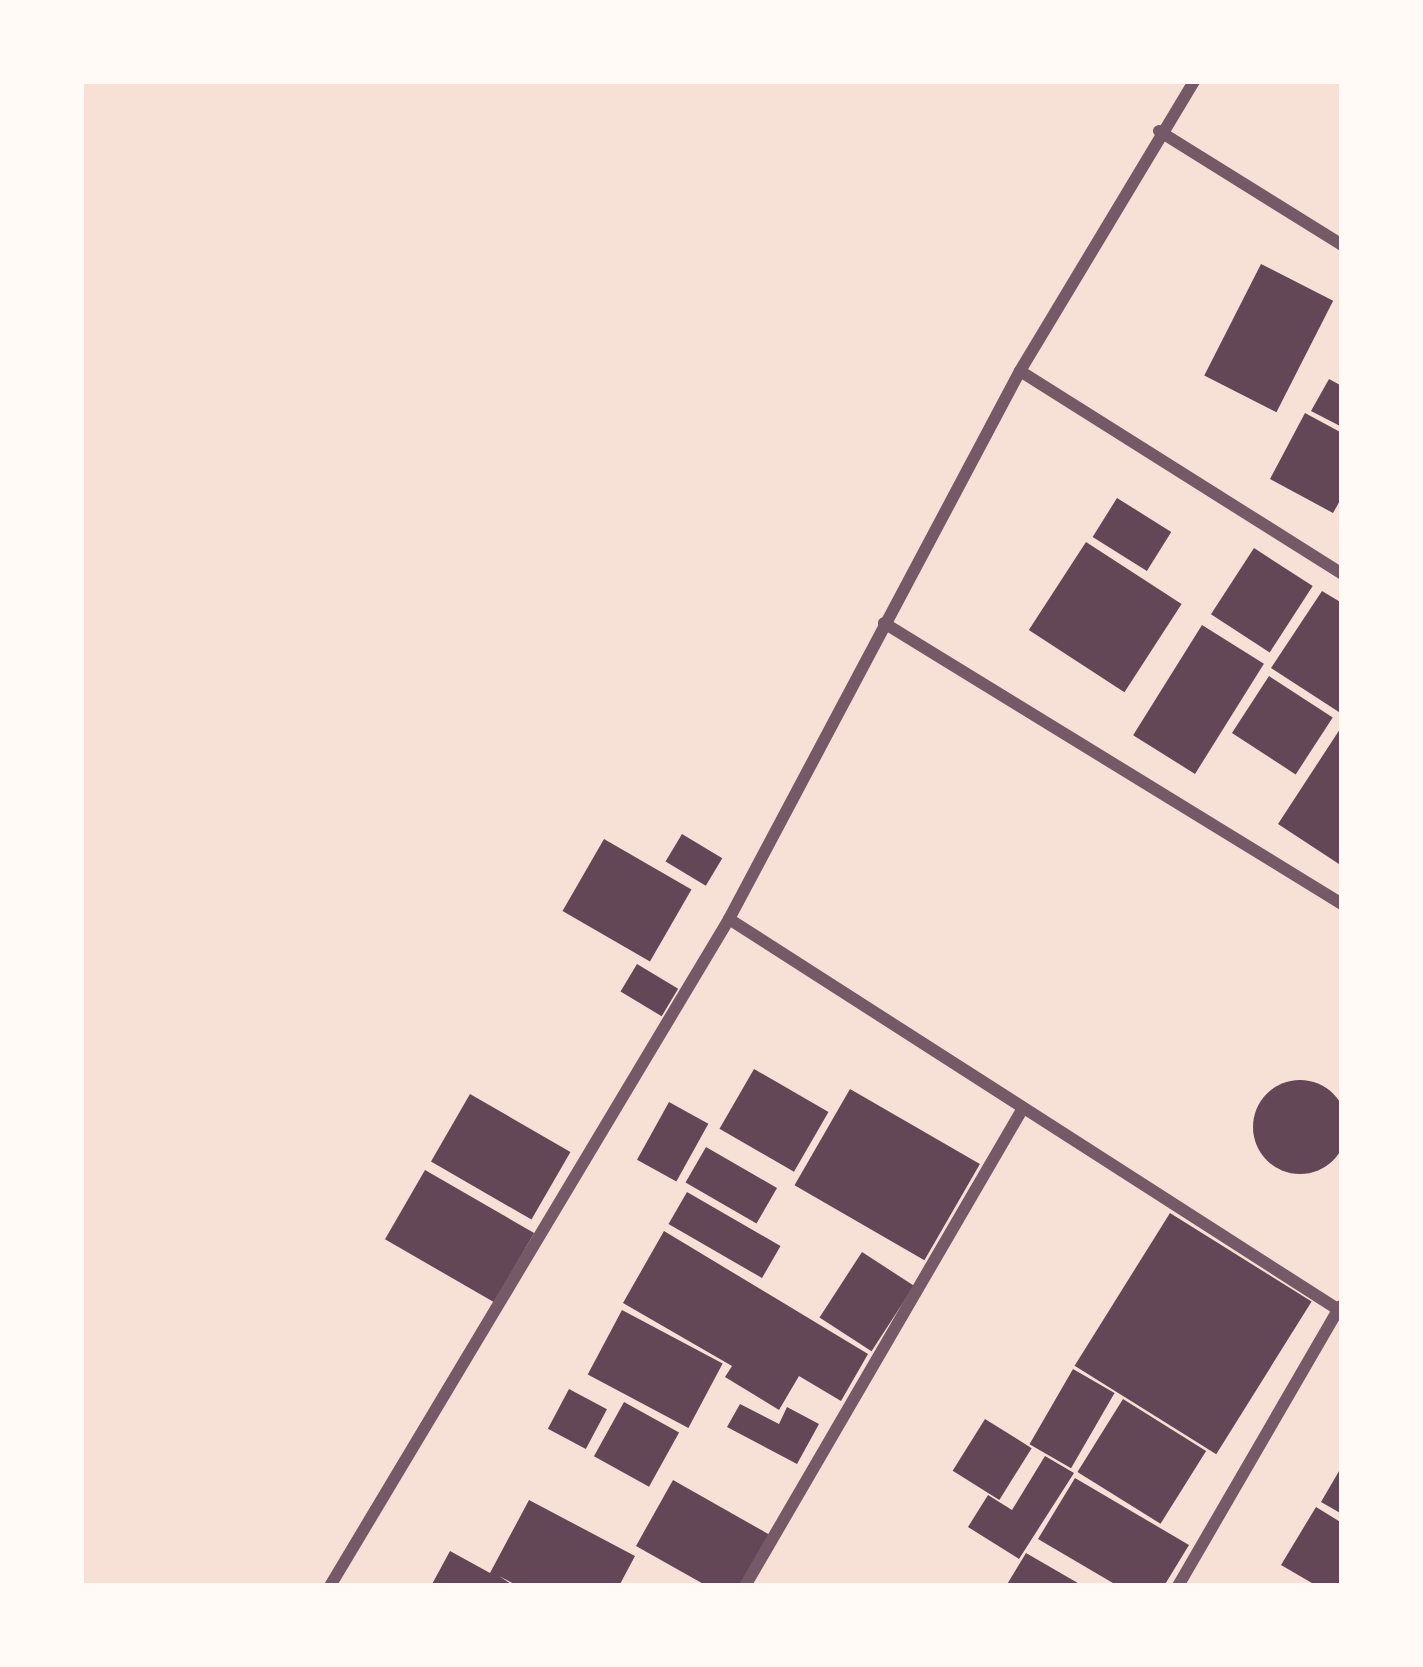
<!DOCTYPE html>
<html>
<head>
<meta charset="utf-8">
<style>
	body { margin:0 }
	#map { position:relative; width:1423px; height:1667px; overflow:hidden; background:#f7e1d7; font-family:Overpass,sans-serif }
	div>[style] { position:absolute }
	.building>* { inset:0; background:#644757; transform-origin:0 0 }
	.round { border-radius:50% }
	.minor>* { height:12px; margin:-6px; padding:0 6px; transform-origin:6px; border-radius:6px; background:#755966 }
	span { translate:-50% -50%; white-space:nowrap; text-align:center; line-height:1.15; -webkit-text-stroke:9px #fffaf5; paint-order:stroke }
	.frame { position:absolute; inset:0; border:84px solid #fffaf5; pointer-events:none }
</style>
</head>
<body>
<div id="map">
	<div class="building">
		<div style="left:1261px;top:264px;width:81px;height:125px;rotate:27deg"></div>
		<div style="clip-path:polygon(1329px 379px,1342px 386px,1342px 427px,1311px 411px)"></div>
		<div style="clip-path:polygon(1305px 413px,1342px 433px,1342px 497px,1333px 513px,1270px 479px)"></div>
		<div style="left:1117px;top:498px;width:64px;height:46px;rotate:32deg"></div>
		<div style="left:1086px;top:542px;width:114px;height:105px;rotate:33deg"></div>
		<div style="left:1254px;top:548px;width:70px;height:79px;rotate:33deg"></div>
		<div style="clip-path:polygon(1322px 591px,1342px 603px,1342px 714px,1271px 668px)"></div>
		<div style="left:1202px;top:625px;width:73px;height:130px;rotate:32deg"></div>
		<div style="left:1269px;top:676px;width:76px;height:68px;rotate:33deg"></div>
		<div style="clip-path:polygon(1342px 726px,1342px 866px,1278px 824px)"></div>
		<div style="left:682px;top:834px;width:47px;height:32px;rotate:31deg"></div>
		<div style="left:604px;top:839px;width:101px;height:83px;rotate:30deg"></div>
		<div style="left:637px;top:964px;width:48px;height:32px;rotate:31deg"></div>
		<div style="left:754px;top:1069px;width:86px;height:69px;rotate:30deg"></div>
		<div class="round" style="left:1253px;top:1080px;width:94px;height:94px"></div>
		<div style="left:850px;top:1089px;width:150px;height:111px;rotate:30deg"></div>
		<div style="left:470px;top:1094px;width:116px;height:78px;rotate:30deg"></div>
		<div style="left:669px;top:1102px;width:45px;height:66px;rotate:29deg"></div>
		<div style="left:706px;top:1147px;width:82px;height:41px;rotate:30deg"></div>
		<div style="left:425px;top:1170px;width:126px;height:80px;rotate:30deg"></div>
		<div style="left:687px;top:1192px;width:108px;height:37px;rotate:30deg"></div>
		<div style="left:1170px;top:1213px;width:167px;height:180px;rotate:32deg"></div>
		<div style="clip-path:polygon(664px 1231px,868px 1354px,841px 1401px,799px 1376px,779px 1410px,725px 1377px,732px 1366px,623px 1303px)"></div>
		<div style="left:862px;top:1252px;width:62px;height:78px;rotate:33deg"></div>
		<div style="left:622px;top:1310px;width:114px;height:73px;rotate:28deg"></div>
		<div style="left:1073px;top:1369px;width:48px;height:87px;rotate:30deg"></div>
		<div style="left:569px;top:1389px;width:43px;height:45px;rotate:28deg"></div>
		<div style="left:1123px;top:1399px;width:98px;height:86px;rotate:32deg"></div>
		<div style="left:624px;top:1402px;width:63px;height:62px;rotate:29deg"></div>
		<div style="clip-path:polygon(740px 1404px,779px 1424px,787px 1407px,819px 1424px,797px 1464px,727px 1427px)"></div>
		<div style="left:985px;top:1419px;width:55px;height:61px;rotate:32deg"></div>
		<div style="clip-path:polygon(1045px 1456px,1074px 1473px,1019px 1559px,968px 1527px,988px 1495px,1012px 1510px)"></div>
		<div style="clip-path:polygon(1342px 1466px,1342px 1514px,1321px 1502px)"></div>
		<div style="clip-path:polygon(1075px 1478px,1189px 1545px,1164px 1586px,1118px 1586px,1038px 1539px)"></div>
		<div style="clip-path:polygon(673px 1480px,770px 1535px,740px 1586px,707px 1586px,636px 1546px)"></div>
		<div style="clip-path:polygon(529px 1500px,635px 1556px,619px 1586px,518px 1586px,499px 1576px,514px 1586px,431px 1586px,450px 1551px,490px 1573px)"></div>
		<div style="clip-path:polygon(1316px 1507px,1342px 1523px,1342px 1586px,1317px 1586px,1281px 1565px)"></div>
		<div style="clip-path:polygon(1026px 1553px,1083px 1586px,1006px 1586px)"></div>
	</div>
	<div class="minor">
		<div style="left:1159px;top:131px;width:216px;rotate:31.9deg"></div>
		<div style="left:1020px;top:371px;width:381px;rotate:32.2deg"></div>
		<div style="left:884px;top:623px;width:537px;rotate:31.53deg"></div>
		<div style="left:729px;top:919px;width:728px;rotate:32.66deg"></div>
		<div style="left:330px;top:1586px;width:777px;rotate:-59.11deg"></div>
		<div style="left:729px;top:919px;width:620px;rotate:-62.03deg"></div>
		<div style="left:1020px;top:371px;width:338px;rotate:-59deg"></div>
		<div style="left:745px;top:1586px;width:553px;rotate:-59.82deg"></div>
		<div style="left:1178px;top:1586px;width:323px;rotate:-59.9deg"></div>
	</div>
	<div class="frame"></div>
</div>
</body>
</html>
